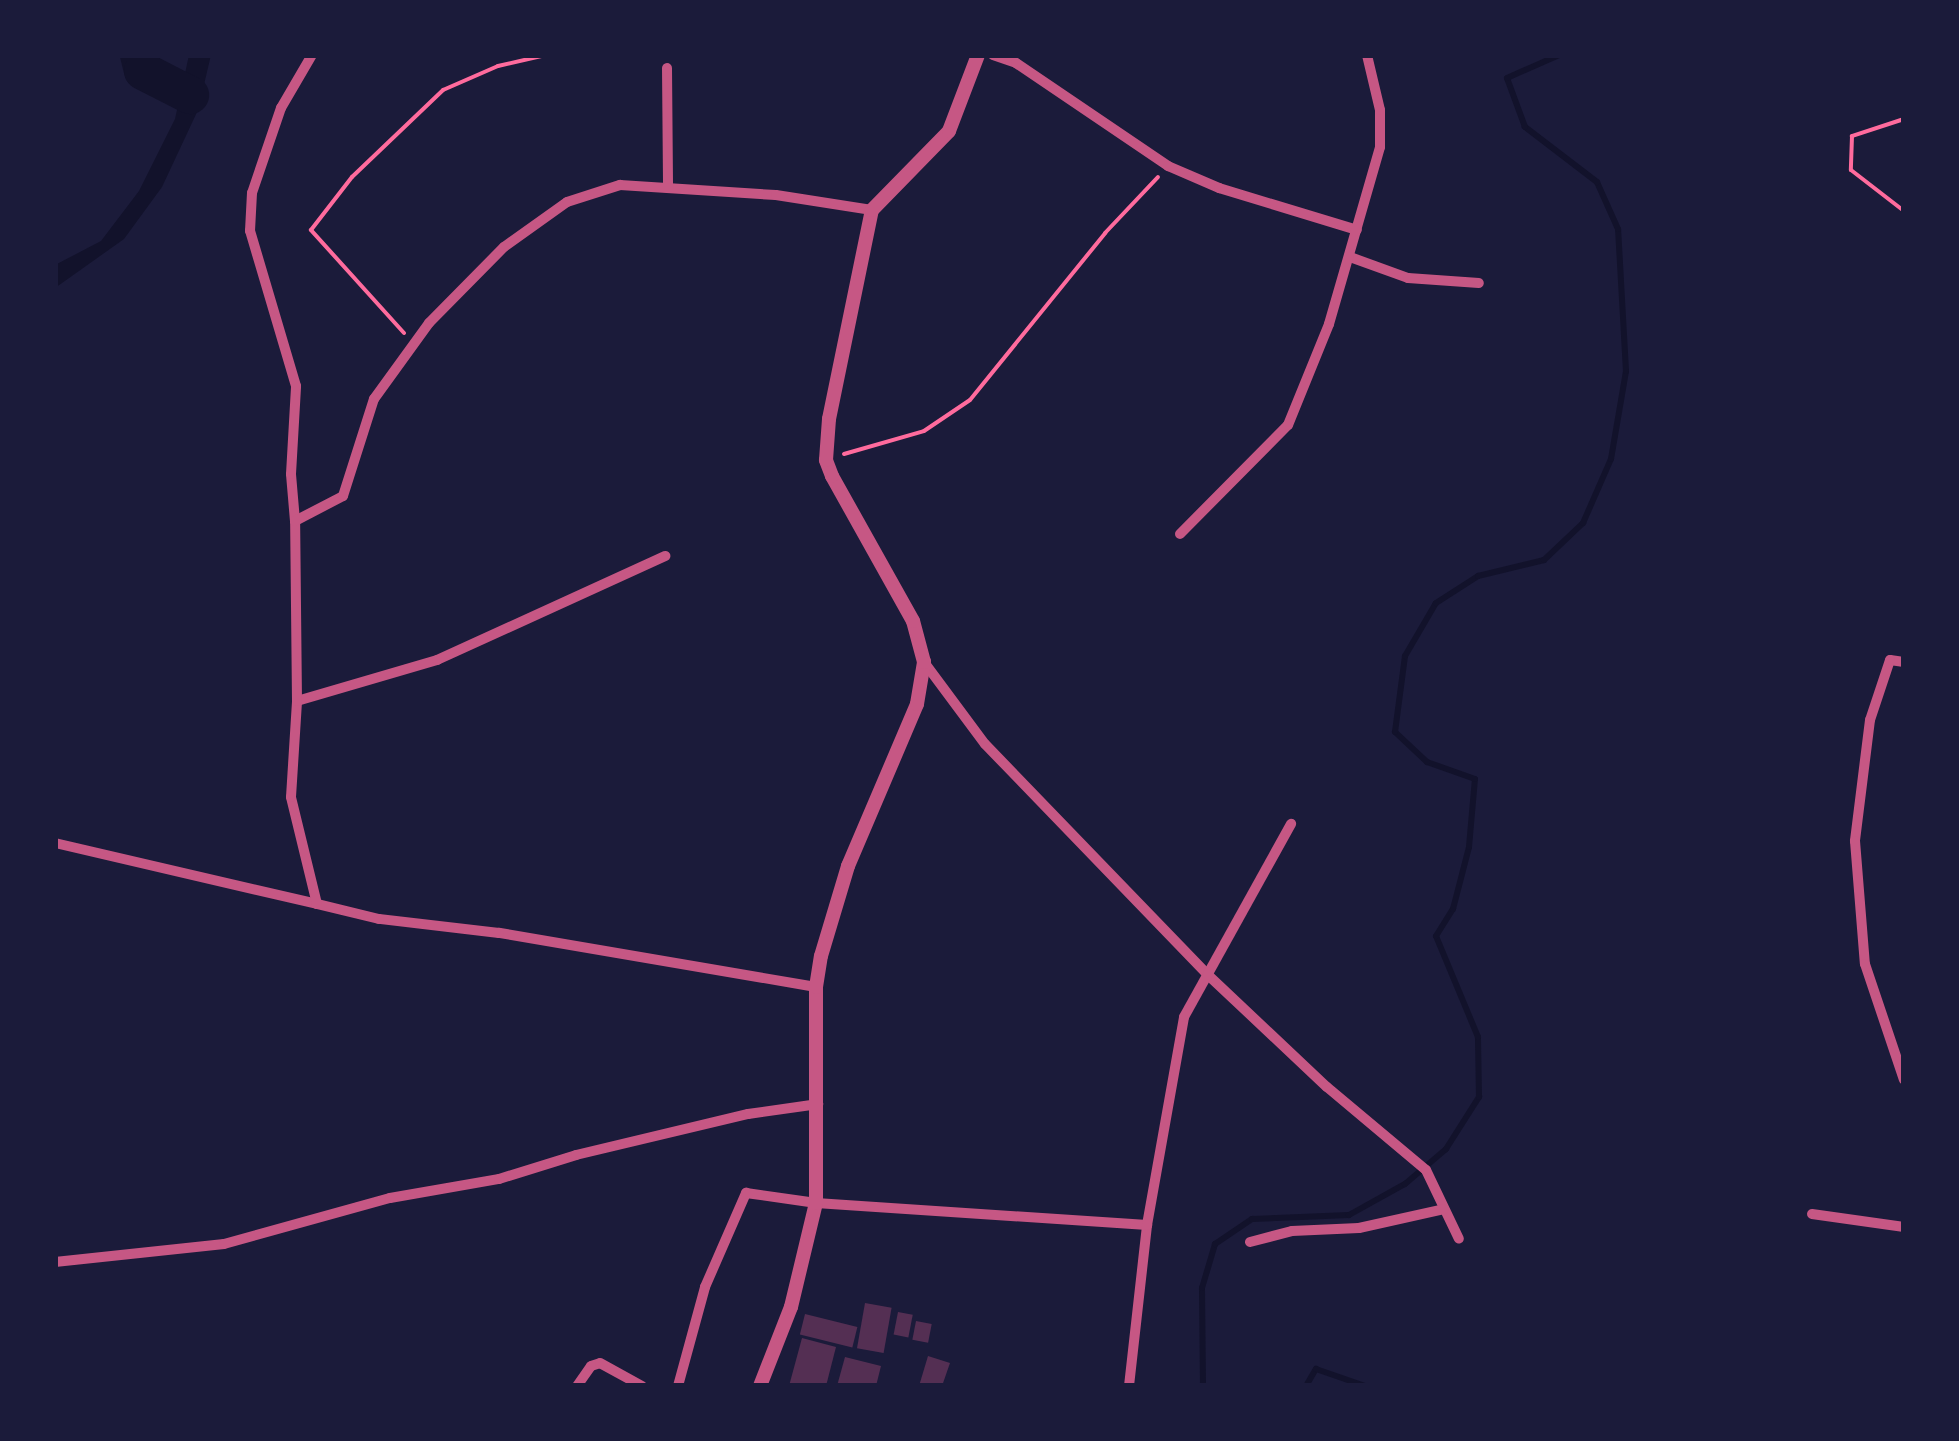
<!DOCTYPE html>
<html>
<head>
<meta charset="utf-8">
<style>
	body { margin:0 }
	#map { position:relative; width:1959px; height:1441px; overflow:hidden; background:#1b1b3a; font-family:Figtree,sans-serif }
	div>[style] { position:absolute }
	.water>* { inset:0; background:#12122b }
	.stream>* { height:6px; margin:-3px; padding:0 3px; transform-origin:3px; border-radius:3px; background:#12122b }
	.river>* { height:38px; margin:-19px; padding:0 19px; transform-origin:19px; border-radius:19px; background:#12122b }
	.building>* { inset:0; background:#542f53; transform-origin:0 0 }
	.path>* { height:4px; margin:-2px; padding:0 2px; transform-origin:2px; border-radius:2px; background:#ff6b9d }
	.minor>* { height:10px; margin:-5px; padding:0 5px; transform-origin:5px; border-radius:5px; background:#c65784 }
	.tertiary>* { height:14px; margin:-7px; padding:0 7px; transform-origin:7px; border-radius:7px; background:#c65784 }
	span { translate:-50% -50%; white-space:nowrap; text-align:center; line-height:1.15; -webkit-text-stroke:10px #1b1b3a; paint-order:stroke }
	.frame { position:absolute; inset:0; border:58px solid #1b1b3a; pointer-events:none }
</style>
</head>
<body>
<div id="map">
	<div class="water">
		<div style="clip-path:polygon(189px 55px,211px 55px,198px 110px,162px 187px,124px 239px,55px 288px,55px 265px,101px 241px,139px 191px,175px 119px)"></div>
	</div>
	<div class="stream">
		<div style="left:1203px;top:1386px;width:98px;rotate:-90.6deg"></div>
		<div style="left:1202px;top:1288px;width:46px;rotate:-73.5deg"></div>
		<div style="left:1215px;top:1244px;width:45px;rotate:-34deg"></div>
		<div style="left:1252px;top:1219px;width:97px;rotate:-2.4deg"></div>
		<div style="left:1349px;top:1215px;width:64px;rotate:-29deg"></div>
		<div style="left:1405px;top:1184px;width:54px;rotate:-40.5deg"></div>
		<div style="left:1446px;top:1149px;width:62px;rotate:-57.6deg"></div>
		<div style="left:1479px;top:1097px;width:60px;rotate:-91deg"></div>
		<div style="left:1478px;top:1037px;width:109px;rotate:-112.6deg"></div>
		<div style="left:1436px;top:936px;width:32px;rotate:-58deg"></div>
		<div style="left:1453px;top:909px;width:64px;rotate:-75.5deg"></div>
		<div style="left:1469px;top:847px;width:68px;rotate:-85deg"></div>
		<div style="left:1475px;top:779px;width:51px;rotate:-160.5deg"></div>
		<div style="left:1427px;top:762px;width:44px;rotate:-136.8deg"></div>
		<div style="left:1395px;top:732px;width:77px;rotate:-82.5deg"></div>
		<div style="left:1405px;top:656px;width:61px;rotate:-59.7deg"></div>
		<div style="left:1436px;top:603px;width:50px;rotate:-32.7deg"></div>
		<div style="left:1478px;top:576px;width:68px;rotate:-13.6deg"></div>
		<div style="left:1544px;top:560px;width:54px;rotate:-43.5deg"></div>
		<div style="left:1583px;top:523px;width:70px;rotate:-66.4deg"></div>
		<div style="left:1611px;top:459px;width:89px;rotate:-80.3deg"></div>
		<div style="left:1626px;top:371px;width:142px;rotate:-93.2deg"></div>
		<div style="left:1618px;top:229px;width:51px;rotate:-114.1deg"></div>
		<div style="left:1597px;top:182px;width:91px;rotate:-142.6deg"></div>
		<div style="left:1525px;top:127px;width:52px;rotate:-110.2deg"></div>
		<div style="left:1507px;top:78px;width:57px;rotate:-23.9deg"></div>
		<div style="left:1306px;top:1386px;width:20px;rotate:-60deg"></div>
		<div style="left:1316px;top:1369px;width:52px;rotate:19.1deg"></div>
	</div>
	<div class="river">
		<div style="left:139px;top:55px;width:16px;rotate:76deg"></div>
		<div style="left:143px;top:71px;width:53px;rotate:27.1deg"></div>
	</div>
	<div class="building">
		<div style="left:865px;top:1303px;width:27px;height:46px;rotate:10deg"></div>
		<div style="left:898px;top:1312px;width:15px;height:23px;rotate:11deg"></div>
		<div style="left:805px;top:1314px;width:54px;height:21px;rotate:14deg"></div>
		<div style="left:916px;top:1321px;width:16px;height:19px;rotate:11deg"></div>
		<div style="clip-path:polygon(802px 1338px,836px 1347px,826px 1386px,789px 1386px)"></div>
		<div style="clip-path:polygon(928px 1356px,950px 1363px,942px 1386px,919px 1386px)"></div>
		<div style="clip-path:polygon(845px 1357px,881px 1366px,876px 1386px,837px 1386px)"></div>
	</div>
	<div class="path">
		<div style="left:1904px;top:119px;width:55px;rotate:161.9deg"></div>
		<div style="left:1852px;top:136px;width:34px;rotate:92deg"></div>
		<div style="left:1851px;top:170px;width:67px;rotate:37.7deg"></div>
		<div style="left:404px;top:333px;width:139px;rotate:-132.1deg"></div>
		<div style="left:311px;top:230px;width:67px;rotate:-52.3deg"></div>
		<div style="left:352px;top:177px;width:126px;rotate:-43.7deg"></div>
		<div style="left:443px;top:90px;width:60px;rotate:-23.6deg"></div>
		<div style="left:498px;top:66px;width:49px;rotate:-12.9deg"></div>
		<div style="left:844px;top:454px;width:83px;rotate:-16deg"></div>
		<div style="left:924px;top:431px;width:55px;rotate:-34deg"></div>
		<div style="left:970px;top:400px;width:215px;rotate:-51deg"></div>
		<div style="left:1105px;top:233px;width:77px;rotate:-46.6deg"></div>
	</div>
	<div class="minor">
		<div style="left:993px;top:55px;width:24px;rotate:19deg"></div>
		<div style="left:1016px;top:63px;width:184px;rotate:34.1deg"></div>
		<div style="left:1168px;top:166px;width:56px;rotate:23.3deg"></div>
		<div style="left:1219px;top:188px;width:144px;rotate:16.9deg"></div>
		<div style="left:667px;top:68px;width:120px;rotate:89.5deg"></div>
		<div style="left:1350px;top:257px;width:62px;rotate:19.9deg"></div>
		<div style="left:1408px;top:278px;width:71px;rotate:4deg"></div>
		<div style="left:295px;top:521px;width:47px;rotate:-94.9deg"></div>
		<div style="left:291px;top:474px;width:88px;rotate:-86.7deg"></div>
		<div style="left:296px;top:386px;width:162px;rotate:-106.5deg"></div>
		<div style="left:250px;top:231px;width:38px;rotate:-87deg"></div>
		<div style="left:252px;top:193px;width:90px;rotate:-71.2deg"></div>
		<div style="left:281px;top:108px;width:61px;rotate:-59.7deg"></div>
		<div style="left:1180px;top:534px;width:153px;rotate:-45.3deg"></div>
		<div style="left:1288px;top:425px;width:109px;rotate:-67.9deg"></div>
		<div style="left:1329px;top:324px;width:184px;rotate:-73.9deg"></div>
		<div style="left:1380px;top:147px;width:37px;rotate:-90deg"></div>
		<div style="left:1380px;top:110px;width:57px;rotate:-103.3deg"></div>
		<div style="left:924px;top:662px;width:102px;rotate:53.4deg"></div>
		<div style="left:985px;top:744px;width:321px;rotate:46deg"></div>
		<div style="left:1208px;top:975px;width:163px;rotate:43.3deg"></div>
		<div style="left:1327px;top:1087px;width:129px;rotate:40deg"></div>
		<div style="left:1426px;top:1170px;width:76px;rotate:64.4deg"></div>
		<div style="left:1904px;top:662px;width:14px;rotate:-172deg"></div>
		<div style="left:1890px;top:660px;width:63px;rotate:108.4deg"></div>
		<div style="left:1870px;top:720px;width:122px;rotate:97.1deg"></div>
		<div style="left:1855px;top:841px;width:123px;rotate:85.4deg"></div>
		<div style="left:1865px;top:964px;width:122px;rotate:71.4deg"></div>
		<div style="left:297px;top:701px;width:146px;rotate:-16.3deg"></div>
		<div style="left:437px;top:660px;width:251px;rotate:-24.5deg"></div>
		<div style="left:55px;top:843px;width:269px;rotate:13.1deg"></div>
		<div style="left:816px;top:987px;width:322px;rotate:-170.3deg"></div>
		<div style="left:499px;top:933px;width:121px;rotate:-173.3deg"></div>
		<div style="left:379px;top:919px;width:64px;rotate:-166.4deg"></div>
		<div style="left:317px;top:904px;width:110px;rotate:-103.7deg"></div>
		<div style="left:291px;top:797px;width:96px;rotate:-86.4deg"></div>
		<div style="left:297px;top:701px;width:180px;rotate:-90.6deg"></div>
		<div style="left:295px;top:521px;width:54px;rotate:-27.5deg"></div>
		<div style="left:343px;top:496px;width:102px;rotate:-72.3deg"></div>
		<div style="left:374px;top:399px;width:94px;rotate:-54.1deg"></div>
		<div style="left:429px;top:323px;width:107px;rotate:-45.4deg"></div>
		<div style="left:504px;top:247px;width:77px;rotate:-35.5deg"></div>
		<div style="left:567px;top:202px;width:56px;rotate:-17.8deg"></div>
		<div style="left:620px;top:185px;width:156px;rotate:3.7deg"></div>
		<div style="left:776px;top:195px;width:97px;rotate:8.9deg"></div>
		<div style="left:1812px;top:1214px;width:93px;rotate:8deg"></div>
		<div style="left:1250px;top:1242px;width:43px;rotate:-14.7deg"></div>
		<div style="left:1292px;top:1231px;width:67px;rotate:-2.6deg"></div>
		<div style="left:1359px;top:1228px;width:87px;rotate:-12.6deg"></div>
		<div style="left:55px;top:1262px;width:170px;rotate:-6.1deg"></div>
		<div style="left:224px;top:1244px;width:172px;rotate:-15.5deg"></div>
		<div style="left:390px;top:1198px;width:111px;rotate:-9.9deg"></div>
		<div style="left:499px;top:1179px;width:81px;rotate:-17.3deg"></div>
		<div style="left:576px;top:1155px;width:177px;rotate:-13.4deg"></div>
		<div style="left:748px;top:1114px;width:71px;rotate:-8.1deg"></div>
		<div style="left:577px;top:1386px;width:24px;rotate:-55deg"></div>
		<div style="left:591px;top:1366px;width:9px;rotate:-18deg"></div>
		<div style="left:600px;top:1363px;width:48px;rotate:28.7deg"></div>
		<div style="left:678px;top:1386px;width:103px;rotate:-74.7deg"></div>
		<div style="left:705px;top:1287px;width:103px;rotate:-66.4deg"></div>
		<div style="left:746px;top:1193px;width:71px;rotate:8.1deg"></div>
		<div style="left:816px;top:1203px;width:332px;rotate:3.8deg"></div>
		<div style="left:1129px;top:1386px;width:162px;rotate:-83.6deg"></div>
		<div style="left:1147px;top:1225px;width:211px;rotate:-79.9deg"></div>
		<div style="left:1184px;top:1017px;width:221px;rotate:-61deg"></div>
	</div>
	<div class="tertiary">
		<div style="left:760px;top:1386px;width:85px;rotate:-68.6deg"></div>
		<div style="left:791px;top:1307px;width:107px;rotate:-76.5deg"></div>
		<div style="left:816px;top:1203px;width:216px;rotate:-90deg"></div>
		<div style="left:816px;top:987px;width:31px;rotate:-81deg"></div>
		<div style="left:821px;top:956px;width:94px;rotate:-73.3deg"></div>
		<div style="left:848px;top:866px;width:176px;rotate:-66.9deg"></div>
		<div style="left:917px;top:704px;width:43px;rotate:-80.5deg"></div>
		<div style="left:924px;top:662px;width:42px;rotate:-105deg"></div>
		<div style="left:913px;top:621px;width:166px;rotate:-119.2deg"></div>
		<div style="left:832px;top:476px;width:17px;rotate:-111deg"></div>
		<div style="left:826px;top:460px;width:41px;rotate:-85.8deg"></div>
		<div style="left:829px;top:419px;width:213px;rotate:-78.4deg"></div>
		<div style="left:872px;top:210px;width:110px;rotate:-45.7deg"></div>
		<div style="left:949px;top:131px;width:81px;rotate:-69.1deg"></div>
	</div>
	<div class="frame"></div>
</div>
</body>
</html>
